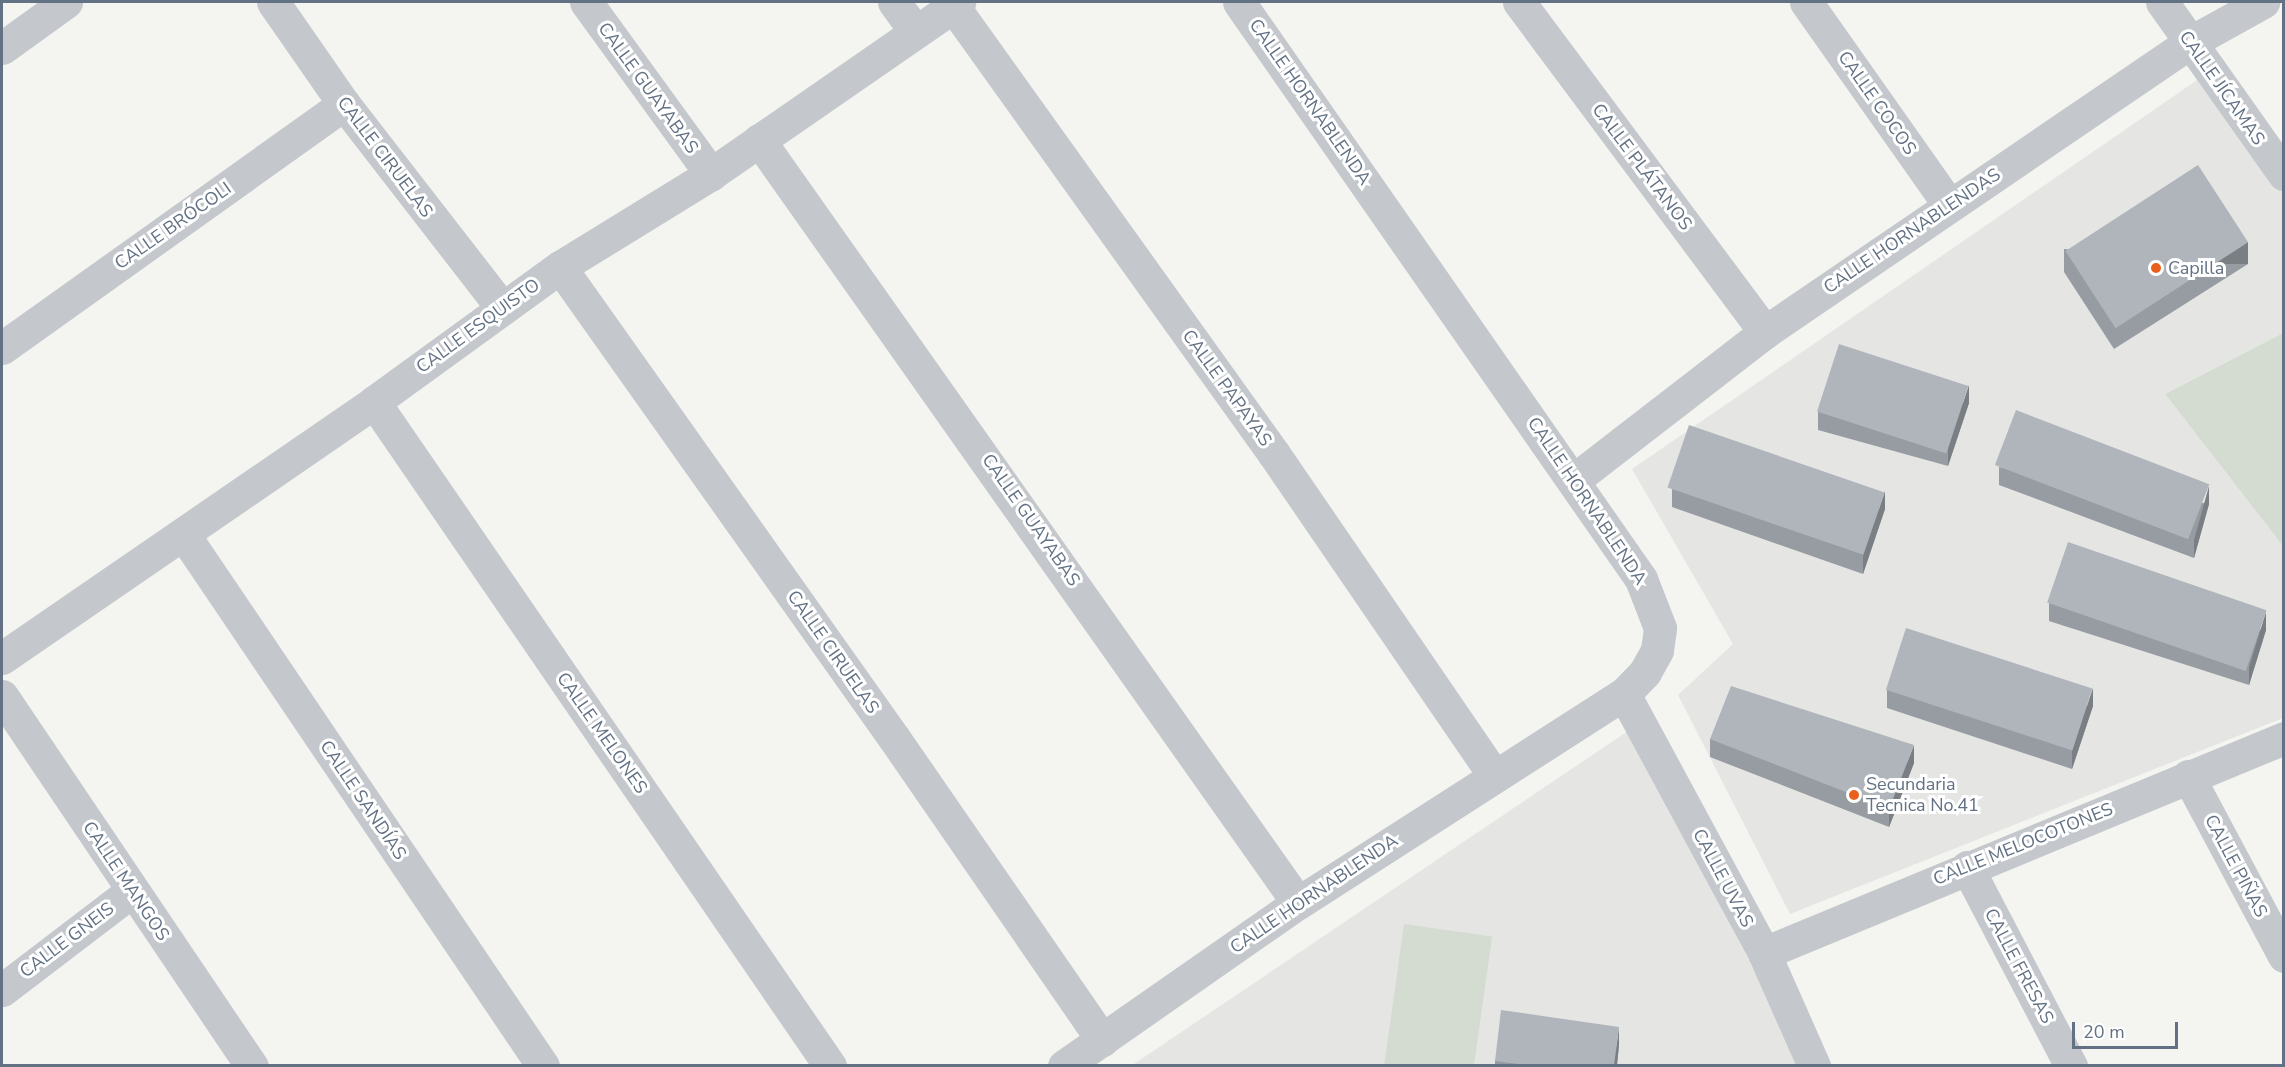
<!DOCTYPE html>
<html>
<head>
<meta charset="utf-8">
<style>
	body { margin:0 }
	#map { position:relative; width:2285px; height:1067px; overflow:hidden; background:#f4f5f0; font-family:"Nunito Sans",sans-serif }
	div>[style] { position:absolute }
	.built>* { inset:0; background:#e5e6e4 }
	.green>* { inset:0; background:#d4dcd1; transform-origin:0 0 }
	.minor>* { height:33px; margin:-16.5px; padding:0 16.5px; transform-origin:16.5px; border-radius:16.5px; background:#c4c7cb }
	.wall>* { inset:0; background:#969ca1 }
	.shaded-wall>* { inset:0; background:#7a7f83; transform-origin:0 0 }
	.building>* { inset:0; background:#afb5bb; transform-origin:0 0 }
	.dots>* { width:16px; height:16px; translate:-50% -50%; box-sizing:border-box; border:3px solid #fff; border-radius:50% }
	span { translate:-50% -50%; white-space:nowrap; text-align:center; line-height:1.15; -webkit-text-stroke:6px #fff; paint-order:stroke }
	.street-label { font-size:18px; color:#627183 }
	.poi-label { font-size:18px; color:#627183 }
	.left { translate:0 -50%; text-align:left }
	.frame { position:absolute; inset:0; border:3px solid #627183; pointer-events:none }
	.scale { position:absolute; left:2072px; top:1022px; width:106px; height:27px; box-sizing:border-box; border:3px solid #627183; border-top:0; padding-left:8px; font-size:18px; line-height:21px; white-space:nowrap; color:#627183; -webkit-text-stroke:4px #fff; paint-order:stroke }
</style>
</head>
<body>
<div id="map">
	<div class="built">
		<div style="clip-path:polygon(2203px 76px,2283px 193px,2283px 333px,2165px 394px,2283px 546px,2283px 718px,1790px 914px,1678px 695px,1733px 644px,1632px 469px)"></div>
		<div style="clip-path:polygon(1628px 731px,1804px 1065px,1131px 1066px)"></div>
	</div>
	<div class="green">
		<div style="clip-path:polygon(2283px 333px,2283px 546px,2165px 394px)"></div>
		<div style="left:1404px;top:924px;width:89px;height:143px;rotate:8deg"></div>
	</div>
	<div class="minor">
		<div style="left:273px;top:2px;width:124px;rotate:55.2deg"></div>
		<div style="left:344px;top:104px;width:258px;rotate:52.2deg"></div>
		<div style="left:586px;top:2px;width:213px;rotate:54deg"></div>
		<div style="left:894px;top:2px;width:37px;rotate:54deg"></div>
		<div style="left:1519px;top:2px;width:412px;rotate:53.3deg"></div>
		<div style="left:1806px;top:2px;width:248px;rotate:54.8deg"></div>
		<div style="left:2162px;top:2px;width:211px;rotate:54.7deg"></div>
		<div style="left:953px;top:6px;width:551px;rotate:54.38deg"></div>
		<div style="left:1274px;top:454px;width:389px;rotate:55.6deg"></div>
		<div style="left:2px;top:48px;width:79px;rotate:-35.7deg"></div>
		<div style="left:759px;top:140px;width:934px;rotate:54.76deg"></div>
		<div style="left:560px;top:267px;width:577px;rotate:54.66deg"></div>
		<div style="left:894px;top:738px;width:367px;rotate:55.4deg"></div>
		<div style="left:2px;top:348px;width:420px;rotate:-35.5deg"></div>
		<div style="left:374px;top:402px;width:806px;rotate:55.52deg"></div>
		<div style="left:1575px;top:479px;width:240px;rotate:-37.7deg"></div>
		<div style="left:1765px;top:332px;width:513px;rotate:-34.28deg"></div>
		<div style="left:2189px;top:43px;width:85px;rotate:-29deg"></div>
		<div style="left:184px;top:535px;width:641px;rotate:55.94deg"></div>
		<div style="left:2px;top:658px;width:452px;rotate:-34.5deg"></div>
		<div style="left:374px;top:402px;width:230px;rotate:-36deg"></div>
		<div style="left:560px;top:267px;width:177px;rotate:-31.6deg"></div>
		<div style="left:711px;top:174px;width:302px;rotate:-34.7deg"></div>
		<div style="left:1624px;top:694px;width:294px;rotate:61.6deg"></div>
		<div style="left:1764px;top:953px;width:124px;rotate:66.1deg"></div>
		<div style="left:2px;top:696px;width:447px;rotate:56deg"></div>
		<div style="left:2188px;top:776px;width:204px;rotate:61.9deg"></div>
		<div style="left:1967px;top:867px;width:225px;rotate:62.4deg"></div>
		<div style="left:1764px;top:953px;width:563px;rotate:-22.46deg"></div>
		<div style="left:2px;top:990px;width:163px;rotate:-37.3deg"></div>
		<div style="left:1064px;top:1066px;width:285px;rotate:-34.9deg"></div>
		<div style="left:1298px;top:903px;width:387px;rotate:-32.7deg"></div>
		<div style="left:1624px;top:694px;width:30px;rotate:-46deg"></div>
		<div style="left:1645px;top:672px;width:25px;rotate:-61deg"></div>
		<div style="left:1657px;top:650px;width:22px;rotate:-82deg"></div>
		<div style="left:1660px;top:628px;width:53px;rotate:-111.2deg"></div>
		<div style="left:1641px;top:579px;width:703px;rotate:-124.87deg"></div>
	</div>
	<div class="wall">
		<div style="clip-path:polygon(2064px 249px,2248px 264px,2114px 349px,2064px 272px)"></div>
		<div style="clip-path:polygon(1969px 403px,1948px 466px,1818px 430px,1818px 412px)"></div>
		<div style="clip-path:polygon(1999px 467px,2209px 504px,2194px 558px,1999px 485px)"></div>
		<div style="clip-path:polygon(1672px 489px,1885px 509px,1863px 574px,1672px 507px)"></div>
		<div style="clip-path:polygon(2049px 603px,2266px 630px,2249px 685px,2049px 621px)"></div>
		<div style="clip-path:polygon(1887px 690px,2093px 706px,2072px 769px,1887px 708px)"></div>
		<div style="clip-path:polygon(1710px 739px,1914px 763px,1889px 827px,1710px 757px)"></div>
		<div style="clip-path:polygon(1619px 1045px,1617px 1065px,1495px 1065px,1495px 1061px)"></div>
	</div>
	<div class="shaded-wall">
		<div style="left:2248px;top:242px;width:22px;height:159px;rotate:90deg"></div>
		<div style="clip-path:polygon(1969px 385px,1969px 403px,1948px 466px,1948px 448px)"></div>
		<div style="clip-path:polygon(2209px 486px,2209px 504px,2194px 558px,2194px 540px)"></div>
		<div style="clip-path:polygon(1885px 491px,1885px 509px,1863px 574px,1863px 556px)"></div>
		<div style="clip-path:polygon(2266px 612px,2266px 630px,2249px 685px,2249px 667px)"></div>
		<div style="clip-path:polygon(2093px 688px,2093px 706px,2072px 769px,2072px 751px)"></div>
		<div style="clip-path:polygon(1914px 745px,1914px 763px,1889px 827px,1889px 809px)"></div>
		<div style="clip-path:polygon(1619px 1027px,1619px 1045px,1617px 1065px,1614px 1065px)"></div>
	</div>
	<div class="building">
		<div style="left:2198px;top:165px;width:92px;height:158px;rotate:57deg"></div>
		<div style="left:1839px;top:344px;width:136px;height:71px;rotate:18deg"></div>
		<div style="left:2016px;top:410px;width:207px;height:59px;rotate:21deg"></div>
		<div style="left:1689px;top:425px;width:207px;height:66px;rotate:19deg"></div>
		<div style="left:2068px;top:542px;width:210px;height:64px;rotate:19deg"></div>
		<div style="left:1906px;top:628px;width:196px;height:65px;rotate:18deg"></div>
		<div style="clip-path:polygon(1731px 686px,1914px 745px,1889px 809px,1710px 739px)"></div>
		<div style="clip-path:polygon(1501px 1010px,1619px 1027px,1614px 1065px,1526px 1065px,1495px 1061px)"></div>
	</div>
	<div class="dots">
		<div style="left:2156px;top:268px;background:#ea5f1b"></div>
		<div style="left:1854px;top:795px;background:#ea5f1b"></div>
	</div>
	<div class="street-label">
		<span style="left:648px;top:88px;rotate:54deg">CALLE GUAYABAS</span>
		<span style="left:2222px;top:88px;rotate:55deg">CALLE JÍCAMAS</span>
		<span style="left:1310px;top:102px;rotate:55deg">CALLE HORNABLENDA</span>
		<span style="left:1877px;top:103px;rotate:55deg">CALLE COCOS</span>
		<span style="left:385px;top:157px;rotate:53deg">CALLE CIRUELAS</span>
		<span style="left:1642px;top:167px;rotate:53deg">CALLE PLÁTANOS</span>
		<span style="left:173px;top:226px;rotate:-35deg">CALLE BRÓCOLI</span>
		<span style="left:1912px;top:231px;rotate:-34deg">CALLE HORNABLENDAS</span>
		<span style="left:478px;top:326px;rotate:-36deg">CALLE ESQUISTO</span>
		<span style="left:1227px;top:388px;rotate:54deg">CALLE PAPAYAS</span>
		<span style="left:1587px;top:501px;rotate:56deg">CALLE HORNABLENDA</span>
		<span style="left:1031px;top:520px;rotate:55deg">CALLE GUAYABAS</span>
		<span style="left:833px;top:652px;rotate:55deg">CALLE CIRUELAS</span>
		<span style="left:602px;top:733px;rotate:55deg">CALLE MELONES</span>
		<span style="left:363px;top:800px;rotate:56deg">CALLE SANDÍAS</span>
		<span style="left:2023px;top:844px;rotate:-22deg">CALLE MELOCOTONES</span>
		<span style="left:2236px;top:866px;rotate:62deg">CALLE PIÑAS</span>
		<span style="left:1723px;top:878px;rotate:62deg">CALLE UVAS</span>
		<span style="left:126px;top:881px;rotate:56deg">CALLE MANGOS</span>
		<span style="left:1314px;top:894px;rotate:-34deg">CALLE HORNABLENDA</span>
		<span style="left:67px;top:940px;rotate:-37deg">CALLE GNEIS</span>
		<span style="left:2019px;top:966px;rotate:62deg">CALLE FRESAS</span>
	</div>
	<div class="poi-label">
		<span class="left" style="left:2168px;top:268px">Capilla</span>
		<span class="left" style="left:1866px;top:795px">Secundaria<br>Tecnica No.41</span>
	</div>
	<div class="frame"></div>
	<div class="scale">20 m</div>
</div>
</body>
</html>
